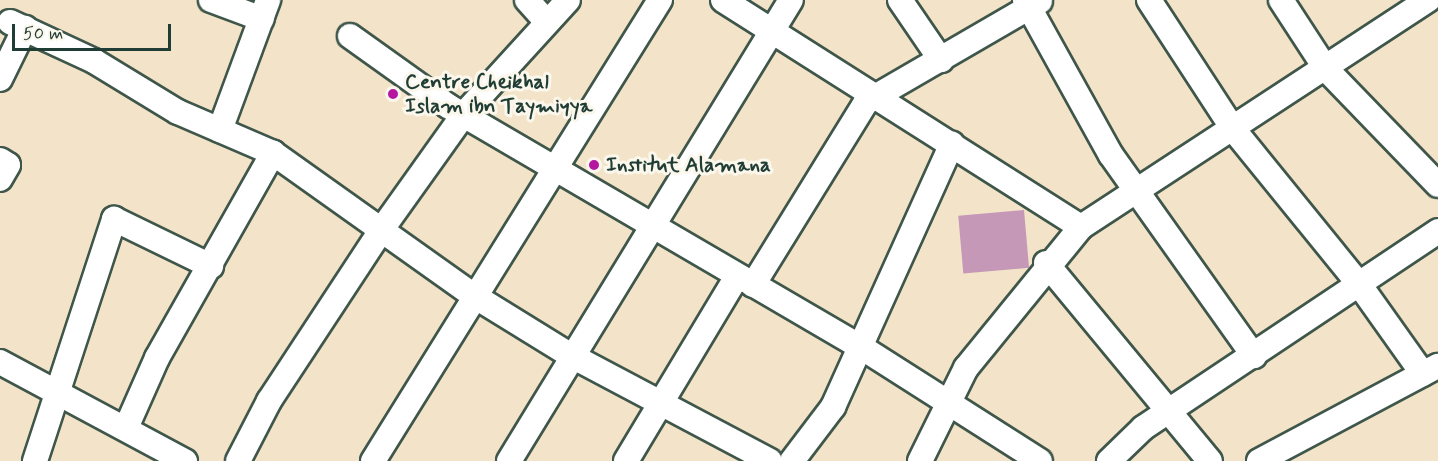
<!DOCTYPE html>
<html>
<head>
<meta charset="utf-8">
<style>
	body { margin:0 }
	#map { position:relative; width:1438px; height:461px; overflow:hidden; background:#f3e4c9; font-family:Mynerve,sans-serif }
	div>[style] { position:absolute }
	.building>* { inset:0; background:#c698b7; transform-origin:0 0 }
	.roads { filter:drop-shadow(2px 0 #3f564a) drop-shadow(-2px 0 #3f564a) drop-shadow(0 2px #3f564a) drop-shadow(0 -2px #3f564a) }
	.street>* { height:24px; margin:-12px; padding:0 12px; transform-origin:12px; border-radius:12px; background:#fff }
	.dots>* { width:16px; height:16px; translate:-50% -50%; box-sizing:border-box; border:3px solid #fbf7ec; border-radius:50% }
	span { translate:-50% -50%; white-space:nowrap; text-align:center; line-height:1.15; -webkit-text-stroke:6px #fbf7ec; paint-order:stroke }
	.poi-label { font-size:21px; color:#1f3d34; font-weight:700 }
	.left { translate:0 -50%; text-align:left }
	.scale { position:absolute; left:12px; top:24px; width:159px; height:27px; box-sizing:border-box; border:3px solid #1f3d34; border-top:0; padding-left:8px; font-size:18px; line-height:21px; white-space:nowrap; color:#1f3d34; -webkit-text-stroke:4px #fbf7ec; paint-order:stroke }
</style>
</head>
<body>
<div id="map">
	<div class="building">
		<div style="left:1024px;top:210px;width:58px;height:66px;rotate:85deg"></div>
	</div>
	<div class="roads">
		<div class="street">
			<div style="left:211px;top:0;width:54px;rotate:20.4deg"></div>
			<div style="left:527px;top:0;width:28px;rotate:48deg"></div>
			<div style="left:723px;top:0;width:424px;rotate:32.4deg"></div>
			<div style="left:900px;top:0;width:73px;rotate:55.7deg"></div>
			<div style="left:1025px;top:0;width:177px;rotate:61deg"></div>
			<div style="left:1111px;top:155px;width:247px;rotate:54.6deg"></div>
			<div style="left:1149px;top:0;width:154px;rotate:56.9deg"></div>
			<div style="left:1233px;top:129px;width:200px;rotate:50.9deg"></div>
			<div style="left:1359px;top:284px;width:110px;rotate:54.6deg"></div>
			<div style="left:1281px;top:0;width:82px;rotate:56.9deg"></div>
			<div style="left:1326px;top:69px;width:161px;rotate:46deg"></div>
			<div style="left:10px;top:22px;width:93px;rotate:24.9deg"></div>
			<div style="left:94px;top:61px;width:98px;rotate:31.3deg"></div>
			<div style="left:178px;top:112px;width:103px;rotate:23.3deg"></div>
			<div style="left:273px;top:153px;width:249px;rotate:35.4deg"></div>
			<div style="left:476px;top:297px;width:110px;rotate:31.7deg"></div>
			<div style="left:570px;top:355px;width:226px;rotate:27.9deg"></div>
			<div style="left:350px;top:36px;width:120px;rotate:35.5deg"></div>
			<div style="left:448px;top:106px;width:478px;rotate:30.3deg"></div>
			<div style="left:861px;top:347px;width:212px;rotate:32.5deg"></div>
			<div style="left:0;top:79px;width:57px;rotate:-63.9deg"></div>
			<div style="left:220px;top:130px;width:139px;rotate:-69.7deg"></div>
			<div style="left:0;top:160px;width:9px;rotate:32deg"></div>
			<div style="left:8px;top:165px;width:16px;rotate:120deg"></div>
			<div style="left:1046px;top:263px;width:257px;rotate:50.4deg"></div>
			<div style="left:753px;top:285px;width:215px;rotate:-58.3deg"></div>
			<div style="left:866px;top:102px;width:201px;rotate:-30.1deg"></div>
			<div style="left:0;top:362px;width:210px;rotate:28.2deg"></div>
			<div style="left:126px;top:428px;width:77px;rotate:-66.1deg"></div>
			<div style="left:157px;top:358px;width:236px;rotate:-60.5deg"></div>
			<div style="left:35px;top:461px;width:255px;rotate:-71.9deg"></div>
			<div style="left:114px;top:219px;width:108px;rotate:25.9deg"></div>
			<div style="left:238px;top:461px;width:68px;rotate:-62.7deg"></div>
			<div style="left:269px;top:401px;width:206px;rotate:-56.7deg"></div>
			<div style="left:382px;top:229px;width:141px;rotate:-54.5deg"></div>
			<div style="left:464px;top:114px;width:154px;rotate:-47.6deg"></div>
			<div style="left:373px;top:461px;width:543px;rotate:-58.1deg"></div>
			<div style="left:509px;top:461px;width:540px;rotate:-58.55deg"></div>
			<div style="left:626px;top:461px;width:216px;rotate:-59deg"></div>
			<div style="left:792px;top:461px;width:68px;rotate:-52.8deg"></div>
			<div style="left:833px;top:407px;width:289px;rotate:-65.7deg"></div>
			<div style="left:920px;top:461px;width:104px;rotate:-63.7deg"></div>
			<div style="left:966px;top:368px;width:182px;rotate:-50.8deg"></div>
			<div style="left:1081px;top:227px;width:415px;rotate:-33.2deg"></div>
			<div style="left:1109px;top:461px;width:47px;rotate:-44.1deg"></div>
			<div style="left:1143px;top:428px;width:355px;rotate:-33.7deg"></div>
			<div style="left:1259px;top:461px;width:203px;rotate:-28deg"></div>
		</div>
	</div>
	<div class="dots">
		<div style="left:393px;top:94px;background:#b5179e"></div>
		<div style="left:594px;top:165px;background:#b5179e"></div>
	</div>
	<div class="poi-label">
		<span class="left" style="left:405px;top:94px">Centre Cheikhal<br>Islam ibn Taymiyya</span>
		<span class="left" style="left:606px;top:165px">Institut Alamana</span>
	</div>
	<div class="scale">50 m</div>
</div>
</body>
</html>
